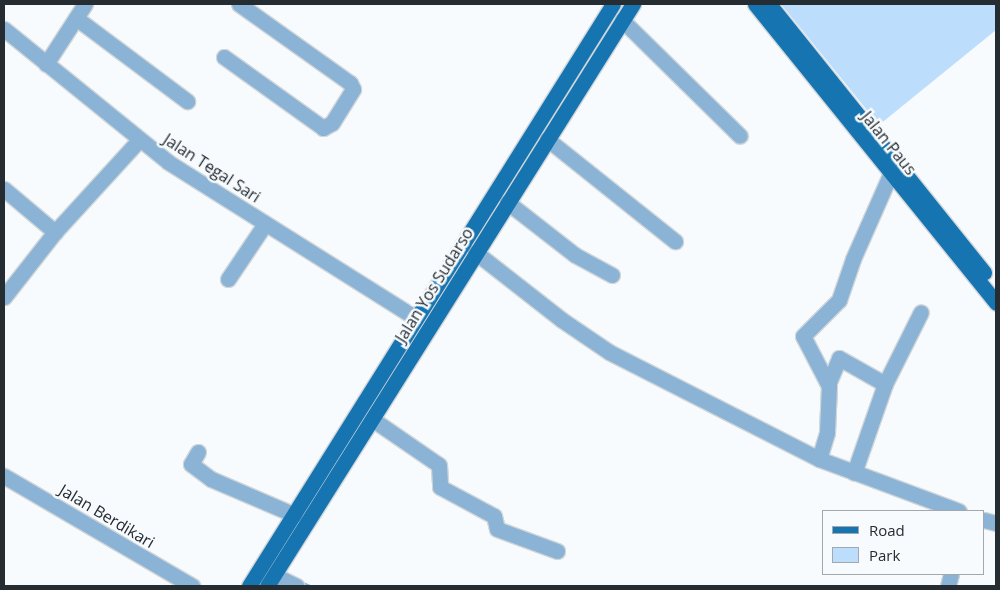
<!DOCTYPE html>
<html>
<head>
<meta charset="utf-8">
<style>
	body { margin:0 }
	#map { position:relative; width:1000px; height:590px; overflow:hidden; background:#f7fbfe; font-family:"Open Sans",sans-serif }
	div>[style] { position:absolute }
	.green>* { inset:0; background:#bcdefc }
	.stream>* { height:3px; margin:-1.5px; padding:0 1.5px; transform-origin:1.5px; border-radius:1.5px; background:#82bae7 }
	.roads { filter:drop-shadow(1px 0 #d1d6d9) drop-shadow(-1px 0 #d1d6d9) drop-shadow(0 1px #d1d6d9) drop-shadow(0 -1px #d1d6d9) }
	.minor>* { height:15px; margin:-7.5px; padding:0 7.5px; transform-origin:7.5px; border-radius:7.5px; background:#8ab3d5 }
	.major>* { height:15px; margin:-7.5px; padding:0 7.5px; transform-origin:7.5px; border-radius:7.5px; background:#1674b1 }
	span { translate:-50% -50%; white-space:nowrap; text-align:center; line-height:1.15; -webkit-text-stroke:5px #f7fbfe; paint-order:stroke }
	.street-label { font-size:16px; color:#252c32 }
	.frame { position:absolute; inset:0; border:5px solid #252c32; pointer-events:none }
	.legend { position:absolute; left:822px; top:510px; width:162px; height:65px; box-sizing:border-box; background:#f7fbfe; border:1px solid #a3a8ac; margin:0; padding:6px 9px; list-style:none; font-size:15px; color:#252c32 }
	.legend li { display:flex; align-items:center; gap:10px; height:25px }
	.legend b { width:25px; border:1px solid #a3a8ac }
</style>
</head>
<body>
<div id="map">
	<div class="green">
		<div style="clip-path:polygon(781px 4px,996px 4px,996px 30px,879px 125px)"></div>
	</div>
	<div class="stream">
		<div style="left:300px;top:582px;width:11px;rotate:22deg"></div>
	</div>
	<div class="roads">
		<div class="minor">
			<div style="left:76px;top:18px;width:139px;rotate:36.8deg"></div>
			<div style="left:622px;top:20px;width:165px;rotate:44.5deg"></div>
			<div style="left:4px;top:29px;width:211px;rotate:39deg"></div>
			<div style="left:168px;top:162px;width:293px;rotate:32.2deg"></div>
			<div style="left:224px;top:57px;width:122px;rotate:35.6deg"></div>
			<div style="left:323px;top:128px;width:10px;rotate:-29deg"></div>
			<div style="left:332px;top:123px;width:40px;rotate:-58deg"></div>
			<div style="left:353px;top:89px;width:7px;rotate:-117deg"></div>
			<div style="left:350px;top:83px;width:136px;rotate:-144.6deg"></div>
			<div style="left:46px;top:64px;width:72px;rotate:-57deg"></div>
			<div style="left:547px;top:139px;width:164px;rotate:38.6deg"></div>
			<div style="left:4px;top:189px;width:67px;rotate:40.1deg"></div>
			<div style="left:507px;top:202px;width:86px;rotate:37.9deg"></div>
			<div style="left:575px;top:255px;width:42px;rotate:28.4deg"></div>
			<div style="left:475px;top:252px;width:110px;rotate:38deg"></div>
			<div style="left:562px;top:320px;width:57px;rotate:34.2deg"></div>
			<div style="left:609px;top:352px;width:236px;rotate:27deg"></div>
			<div style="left:819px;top:459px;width:149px;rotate:20.4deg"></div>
			<div style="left:228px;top:279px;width:66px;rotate:-56.1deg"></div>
			<div style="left:4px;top:297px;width:83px;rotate:-51.9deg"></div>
			<div style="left:55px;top:232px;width:125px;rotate:-47.6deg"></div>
			<div style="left:829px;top:382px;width:26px;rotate:-67deg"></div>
			<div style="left:839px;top:358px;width:53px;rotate:29.5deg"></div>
			<div style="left:885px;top:384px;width:94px;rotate:109.2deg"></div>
			<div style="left:885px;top:384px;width:80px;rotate:-63.4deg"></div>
			<div style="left:372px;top:419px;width:81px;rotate:34.5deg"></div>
			<div style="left:439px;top:465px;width:22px;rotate:87deg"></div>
			<div style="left:440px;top:487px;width:61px;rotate:28.2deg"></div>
			<div style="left:494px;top:516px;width:13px;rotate:77deg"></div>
			<div style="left:497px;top:529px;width:64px;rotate:20.1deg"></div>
			<div style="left:198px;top:452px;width:14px;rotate:120deg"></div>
			<div style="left:191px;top:464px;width:25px;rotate:37deg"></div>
			<div style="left:211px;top:479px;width:91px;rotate:23.2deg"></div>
			<div style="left:819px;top:459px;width:28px;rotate:-73deg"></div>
			<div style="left:827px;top:432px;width:46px;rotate:-87.5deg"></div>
			<div style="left:829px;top:386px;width:56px;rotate:-117.5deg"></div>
			<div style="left:803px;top:336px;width:51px;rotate:-45deg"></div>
			<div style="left:839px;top:300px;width:43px;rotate:-71.1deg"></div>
			<div style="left:853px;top:259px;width:94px;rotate:-66.2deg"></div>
			<div style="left:4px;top:476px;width:218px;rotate:30.3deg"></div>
			<div style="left:984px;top:520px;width:12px;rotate:14deg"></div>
			<div style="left:274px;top:575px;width:25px;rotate:26deg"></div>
			<div style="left:948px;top:586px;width:12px;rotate:-76deg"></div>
		</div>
		<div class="major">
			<div style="left:755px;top:4px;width:384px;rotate:51.1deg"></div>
			<div style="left:769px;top:4px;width:344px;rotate:51.3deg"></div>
			<div style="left:249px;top:586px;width:686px;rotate:-57.98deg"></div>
			<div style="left:267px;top:586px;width:688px;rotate:-57.84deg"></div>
		</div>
	</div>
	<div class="street-label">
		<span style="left:889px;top:143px;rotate:51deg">Jalan Paus</span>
		<span style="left:212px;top:168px;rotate:33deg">Jalan Tegal Sari</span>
		<span style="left:434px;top:285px;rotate:-58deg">Jalan Yos Sudarso</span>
		<span style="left:107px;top:516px;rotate:31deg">Jalan Berdikari</span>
	</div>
	<div class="frame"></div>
	<ul class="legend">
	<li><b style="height:6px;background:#1674b1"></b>Road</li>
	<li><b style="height:14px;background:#bcdefc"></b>Park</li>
	</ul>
</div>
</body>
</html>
